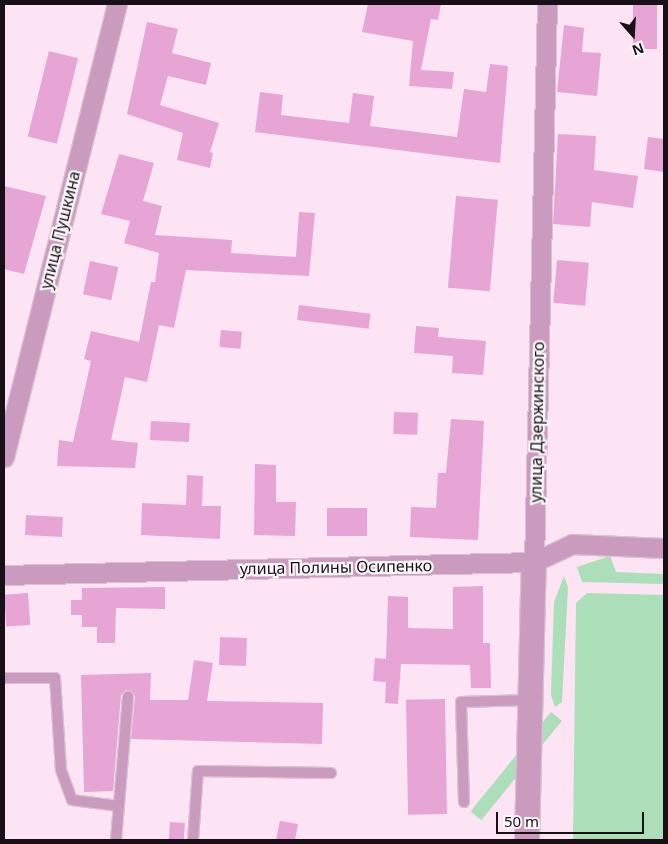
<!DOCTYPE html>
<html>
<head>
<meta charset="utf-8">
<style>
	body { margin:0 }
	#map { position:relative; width:668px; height:844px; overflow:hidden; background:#fce4f5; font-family:"Noto Sans",sans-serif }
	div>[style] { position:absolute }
	.green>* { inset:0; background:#acdeb9; transform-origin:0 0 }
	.building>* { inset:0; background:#e6a5d5; transform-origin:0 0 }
	.roads { filter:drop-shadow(1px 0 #d8c2d1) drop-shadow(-1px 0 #d8c2d1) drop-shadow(0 1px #d8c2d1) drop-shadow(0 -1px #d8c2d1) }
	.service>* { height:10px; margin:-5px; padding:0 5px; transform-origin:5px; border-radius:5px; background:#ca9bbe }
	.minor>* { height:19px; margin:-9.5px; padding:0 9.5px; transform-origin:9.5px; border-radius:9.5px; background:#ca9bbe }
	.tertiary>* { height:24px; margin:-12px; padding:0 12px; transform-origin:12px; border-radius:12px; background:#ca9bbe }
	span { translate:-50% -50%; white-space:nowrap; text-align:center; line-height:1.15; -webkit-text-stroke:4.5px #fcf8fb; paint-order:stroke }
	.street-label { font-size:16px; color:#181016 }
	.frame { position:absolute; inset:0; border:5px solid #181016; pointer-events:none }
	.north { position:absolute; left:608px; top:10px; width:50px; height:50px; -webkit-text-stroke:4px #fcf8fb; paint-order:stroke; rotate:161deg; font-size:14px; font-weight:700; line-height:20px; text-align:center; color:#181016 }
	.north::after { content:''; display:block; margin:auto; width:18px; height:22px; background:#181016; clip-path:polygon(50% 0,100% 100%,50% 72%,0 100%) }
	.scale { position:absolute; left:496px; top:812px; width:148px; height:22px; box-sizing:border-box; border:2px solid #181016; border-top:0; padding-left:6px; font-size:15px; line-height:18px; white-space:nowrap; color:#181016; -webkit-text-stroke:4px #fcf8fb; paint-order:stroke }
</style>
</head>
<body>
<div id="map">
	<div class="green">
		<div style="clip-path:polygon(610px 556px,616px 572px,664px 574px,664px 584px,582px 582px,577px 567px)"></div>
		<div style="clip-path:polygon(564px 576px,568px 587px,562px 702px,555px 707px,551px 695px,554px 602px)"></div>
		<div style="clip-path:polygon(587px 593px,664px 595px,664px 840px,573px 840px,576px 603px)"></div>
		<div style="left:551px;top:712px;width:14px;height:128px;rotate:39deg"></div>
	</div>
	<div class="building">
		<div style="clip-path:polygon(368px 4px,441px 4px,438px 20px,431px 19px,421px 70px,454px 72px,452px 89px,409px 86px,413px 41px,362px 32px)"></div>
		<div style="left:633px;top:4px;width:24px;height:45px"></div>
		<div style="clip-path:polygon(147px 22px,178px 29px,172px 53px,211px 63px,206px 85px,168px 76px,160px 105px,219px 123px,210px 152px,213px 153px,210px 168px,177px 160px,183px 133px,127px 114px)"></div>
		<div style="clip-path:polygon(564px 25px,584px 28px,582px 52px,601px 53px,597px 96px,557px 92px)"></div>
		<div style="left:49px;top:51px;width:30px;height:88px;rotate:14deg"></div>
		<div style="clip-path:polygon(490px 64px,508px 66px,500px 163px,255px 132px,260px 92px,283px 95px,281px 115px,349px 123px,353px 93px,374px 96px,370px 126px,457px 137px,464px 89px,486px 92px)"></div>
		<div style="clip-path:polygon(558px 134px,596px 136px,594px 170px,638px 176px,633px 208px,592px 202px,590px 227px,553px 224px)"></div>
		<div style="clip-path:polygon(648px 137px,664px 139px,664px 172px,644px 169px)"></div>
		<div style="clip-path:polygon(119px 154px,154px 163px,143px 201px,162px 206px,155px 235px,232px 240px,231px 253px,296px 257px,299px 212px,315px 213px,309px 276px,186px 270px,174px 328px,159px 325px,147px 382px,125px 377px,111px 440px,138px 443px,135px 468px,57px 466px,59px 440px,73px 442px,91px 361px,84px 359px,91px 331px,139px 342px,151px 282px,155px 282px,159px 253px,124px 243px,130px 221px,101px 214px)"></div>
		<div style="clip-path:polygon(4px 186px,46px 196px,24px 274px,4px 269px)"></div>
		<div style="left:456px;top:196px;width:42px;height:92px;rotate:5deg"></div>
		<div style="left:557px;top:260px;width:32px;height:43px;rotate:5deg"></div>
		<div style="left:90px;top:261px;width:29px;height:34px;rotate:12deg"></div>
		<div style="left:299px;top:305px;width:72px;height:15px;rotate:7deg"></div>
		<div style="clip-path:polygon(416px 326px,439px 328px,438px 337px,486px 341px,483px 375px,452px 373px,453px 356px,414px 353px)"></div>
		<div style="left:221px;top:330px;width:21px;height:17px;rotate:5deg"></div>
		<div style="left:394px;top:412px;width:24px;height:22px;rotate:2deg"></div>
		<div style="clip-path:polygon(451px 419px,484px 421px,478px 540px,410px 537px,411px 507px,436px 508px,438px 473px,446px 473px)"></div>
		<div style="left:151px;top:421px;width:39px;height:19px;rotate:3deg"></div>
		<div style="clip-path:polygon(255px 464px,276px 465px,276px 502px,296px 502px,295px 536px,254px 535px)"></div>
		<div style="clip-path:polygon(187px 475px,203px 476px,202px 506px,221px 506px,220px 539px,141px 535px,142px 503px,186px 505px)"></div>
		<div style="left:327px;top:508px;width:40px;height:28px"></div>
		<div style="left:26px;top:515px;width:37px;height:20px;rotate:3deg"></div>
		<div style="clip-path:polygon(483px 586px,483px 643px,490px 643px,491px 688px,471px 688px,470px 665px,401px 664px,398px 704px,385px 703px,386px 682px,373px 681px,375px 658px,386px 659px,388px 596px,408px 597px,408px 628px,453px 629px,453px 587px)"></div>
		<div style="clip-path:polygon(165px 587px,165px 609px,116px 608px,115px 643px,97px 643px,97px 627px,82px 627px,82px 615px,71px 615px,71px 600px,82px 600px,82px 588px)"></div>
		<div style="left:28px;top:593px;width:32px;height:24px;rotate:86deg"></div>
		<div style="left:220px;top:637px;width:27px;height:28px;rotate:2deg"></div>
		<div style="clip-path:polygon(194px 660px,213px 663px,207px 701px,323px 703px,322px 744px,131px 739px,135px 696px,126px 690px,121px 695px,113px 791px,84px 792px,81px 675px,151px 673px,150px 700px,188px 700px)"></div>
		<div style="left:445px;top:699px;width:115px;height:39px;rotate:89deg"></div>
		<div style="clip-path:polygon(280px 821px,298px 824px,295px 840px,276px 840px)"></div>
		<div style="left:170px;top:822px;width:15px;height:18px;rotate:4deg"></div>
	</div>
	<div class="roads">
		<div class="service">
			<div style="left:4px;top:678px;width:51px"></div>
			<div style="left:55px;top:678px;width:92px;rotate:86.3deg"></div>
			<div style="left:61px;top:770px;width:32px;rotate:70deg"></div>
			<div style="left:72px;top:800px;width:47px;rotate:7.3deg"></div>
			<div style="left:464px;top:802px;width:100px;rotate:-91.7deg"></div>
			<div style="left:461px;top:702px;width:69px;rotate:-1.7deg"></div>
			<div style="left:116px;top:840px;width:144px;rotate:-85.2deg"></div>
			<div style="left:193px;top:840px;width:69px;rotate:-85.9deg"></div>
			<div style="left:198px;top:771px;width:133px;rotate:0.9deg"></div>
		</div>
		<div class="minor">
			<div style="left:4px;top:457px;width:467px;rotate:-76deg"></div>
			<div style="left:534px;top:562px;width:558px;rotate:-88.67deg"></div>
			<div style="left:4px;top:575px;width:530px;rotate:-1.41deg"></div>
			<div style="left:534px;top:562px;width:42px;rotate:-25.3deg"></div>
			<div style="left:572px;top:544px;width:92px;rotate:2.5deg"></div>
		</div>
		<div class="tertiary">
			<div style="left:527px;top:840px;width:278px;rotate:-88.6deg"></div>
		</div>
	</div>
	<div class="street-label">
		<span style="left:60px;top:230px;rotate:-76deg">улица Пушкина</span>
		<span style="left:537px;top:422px;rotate:-89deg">улица Дзержинского</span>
		<span style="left:336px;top:567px;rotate:-1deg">улица Полины Осипенко</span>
	</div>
	<div class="frame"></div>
	<div class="north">N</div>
	<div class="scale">50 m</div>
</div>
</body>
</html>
